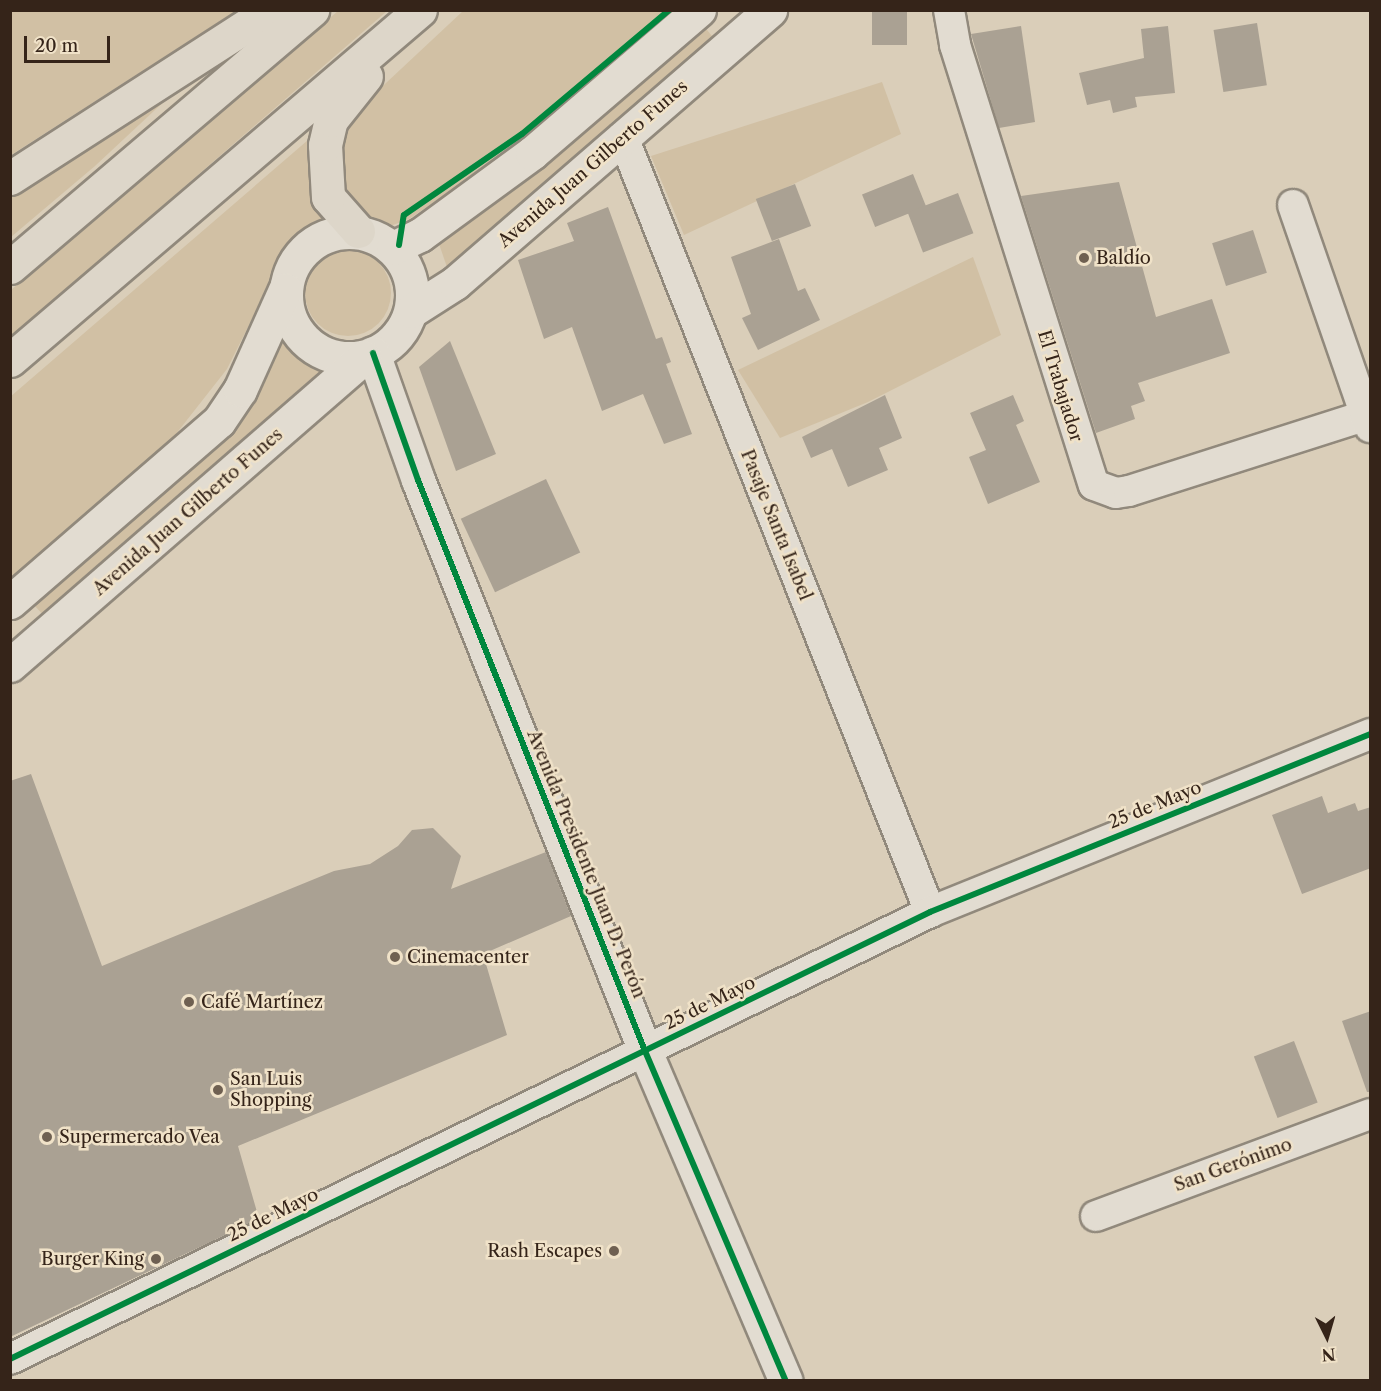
<!DOCTYPE html>
<html>
<head>
<meta charset="utf-8">
<style>
	body { margin:0 }
	#map { position:relative; width:1381px; height:1391px; overflow:hidden; background:#daceb9; font-family:"Libre Caslon Text",serif }
	div>[style] { position:absolute }
	.green>* { inset:0; background:#d1c0a4 }
	.round { border-radius:50% }
	.building>* { inset:0; background:#aaa193; transform-origin:0 0 }
	.roads { filter:drop-shadow(2px 0 #91897c) drop-shadow(-2px 0 #91897c) drop-shadow(0 2px #91897c) drop-shadow(0 -2px #91897c) }
	.minor>* { height:30px; margin:-15px; padding:0 15px; transform-origin:15px; border-radius:15px; background:#e2dcd1 }
	.tertiary>* { height:33px; margin:-16.5px; padding:0 16.5px; transform-origin:16.5px; border-radius:16.5px; background:#e2dcd1 }
	.tertiary>.ring { margin:-16.5px; padding:0; box-sizing:content-box; background:none; border:33px solid #e2dcd1; border-radius:50% }
	.trunk>* { height:33px; margin:-16.5px; padding:0 16.5px; transform-origin:16.5px; border-radius:16.5px; background:#ddd6c9 }
	.cycleway>* { height:6px; margin:-3px; padding:0 3px; transform-origin:3px; border-radius:3px; background:#00873e }
	.dots>* { width:16px; height:16px; translate:-50% -50%; box-sizing:border-box; border:3px solid #f0e2c8; border-radius:50% }
	span { translate:-50% -50%; white-space:nowrap; text-align:center; line-height:1.15; -webkit-text-stroke:5px #f0e2c8; paint-order:stroke }
	.street-label { font-size:18px; color:#352419 }
	.poi-label { font-size:18px; color:#352419 }
	.left { translate:0 -50%; text-align:left }
	.right { translate:-100% -50%; text-align:right }
	.frame { position:absolute; inset:0; border:12px solid #352419; pointer-events:none }
	.north { position:absolute; left:1297px; top:1307px; width:60px; height:60px; -webkit-text-stroke:4px #f0e2c8; paint-order:stroke; rotate:175deg; font-size:16px; font-weight:700; line-height:24px; text-align:center; color:#352419 }
	.north::after { content:''; display:block; margin:auto; width:21px; height:27px; background:#352419; clip-path:polygon(50% 0,100% 100%,50% 72%,0 100%) }
	.scale { position:absolute; left:24px; top:36px; width:86px; height:27px; box-sizing:border-box; border:3px solid #352419; border-top:0; padding-left:8px; font-size:18px; line-height:21px; white-space:nowrap; color:#352419; -webkit-text-stroke:4px #f0e2c8; paint-order:stroke }
</style>
</head>
<body>
<div id="map">
	<div class="green">
		<div style="clip-path:polygon(11px 10px,236px 10px,236px 11px,11px 155px)"></div>
		<div style="clip-path:polygon(338px 11px,387px 11px,11px 337px,11px 290px)"></div>
		<div style="clip-path:polygon(463px 11px,677px 11px,503px 155px,409px 219px,377px 231px,365px 225px,344px 200px,340px 126px)"></div>
		<div style="clip-path:polygon(703px 25px,716px 41px,448px 270px,438px 241px)"></div>
		<div style="clip-path:polygon(201px 67px,95px 166px,11px 237px,11px 192px)"></div>
		<div style="clip-path:polygon(882px 82px,901px 134px,684px 235px,651px 156px)"></div>
		<div style="clip-path:polygon(315px 134px,316px 201px,328px 224px,300px 238px,281px 261px,227px 369px,161px 453px,11px 586px,10px 397px)"></div>
		<div class="round" style="left:305px;top:250px;width:86px;height:86px"></div>
		<div style="clip-path:polygon(973px 257px,1001px 335px,868px 402px,780px 438px,738px 370px)"></div>
		<div style="clip-path:polygon(282px 327px,303px 357px,336px 368px,46px 618px,34px 605px,182px 476px)"></div>
	</div>
	<div class="building">
		<div style="left:872px;top:10px;width:35px;height:35px"></div>
		<div style="left:1257px;top:23px;width:63px;height:44px;rotate:81deg"></div>
		<div style="clip-path:polygon(1021px 26px,1035px 122px,999px 128px,971px 34px)"></div>
		<div style="clip-path:polygon(1168px 26px,1175px 93px,1135px 97px,1137px 107px,1113px 113px,1110px 100px,1087px 105px,1079px 73px,1144px 58px,1141px 29px)"></div>
		<div style="left:913px;top:174px;width:35px;height:55px;rotate:68deg"></div>
		<div style="clip-path:polygon(1119px 182px,1156px 317px,1212px 299px,1230px 353px,1138px 383px,1145px 401px,1131px 406px,1135px 419px,1096px 433px,1021px 196px)"></div>
		<div style="left:795px;top:184px;width:45px;height:42px;rotate:69deg"></div>
		<div style="left:958px;top:193px;width:43px;height:54px;rotate:69deg"></div>
		<div style="clip-path:polygon(608px 207px,656px 339px,662px 337px,671px 362px,666px 364px,692px 434px,664px 444px,643px 394px,602px 411px,572px 327px,544px 339px,518px 260px,574px 241px,567px 223px)"></div>
		<div style="left:1253px;top:230px;width:45px;height:43px;rotate:72deg"></div>
		<div style="clip-path:polygon(779px 239px,798px 291px,805px 288px,820px 320px,758px 350px,742px 318px,751px 314px,731px 257px)"></div>
		<div style="clip-path:polygon(450px 341px,496px 454px,456px 471px,419px 367px)"></div>
		<div style="clip-path:polygon(885px 395px,902px 438px,879px 448px,888px 470px,848px 487px,832px 449px,811px 458px,802px 437px)"></div>
		<div style="clip-path:polygon(1013px 395px,1024px 421px,1016px 425px,1040px 482px,988px 504px,969px 457px,986px 450px,970px 413px)"></div>
		<div style="left:546px;top:479px;width:81px;height:94px;rotate:65deg"></div>
		<div style="clip-path:polygon(31px 774px,102px 966px,334px 871px,370px 864px,398px 846px,412px 830px,433px 828px,461px 856px,451px 889px,546px 852px,571px 916px,483px 954px,507px 1035px,238px 1146px,259px 1219px,10px 1337px,10px 781px)"></div>
		<div style="clip-path:polygon(1322px 796px,1328px 813px,1355px 803px,1358px 811px,1371px 807px,1371px 868px,1302px 894px,1272px 815px)"></div>
		<div style="clip-path:polygon(1371px 1011px,1371px 1092px,1367px 1092px,1342px 1021px)"></div>
		<div style="left:1294px;top:1041px;width:66px;height:43px;rotate:69deg"></div>
	</div>
	<div class="roads">
		<div class="minor">
			<div style="left:949px;top:10px;width:36px;rotate:80deg"></div>
			<div style="left:955px;top:45px;width:461px;rotate:72.5deg"></div>
			<div style="left:1094px;top:485px;width:23px;rotate:20deg"></div>
			<div style="left:1116px;top:493px;width:13px;rotate:-9deg"></div>
			<div style="left:1129px;top:491px;width:250px;rotate:-17.7deg"></div>
			<div style="left:623px;top:137px;width:834px;rotate:68.39deg"></div>
			<div style="left:1293px;top:205px;width:235px;rotate:70.9deg"></div>
			<div style="left:1096px;top:1216px;width:292px;rotate:-20.4deg"></div>
			<div style="left:10px;top:1359px;width:1023px;rotate:-25.91deg"></div>
			<div style="left:930px;top:912px;width:475px;rotate:-22deg"></div>
		</div>
		<div class="tertiary">
			<div class="ring" style="left:286px;top:232px;width:93px;height:93px"></div>
			<div style="left:393px;top:248px;width:30px;rotate:-26deg"></div>
			<div style="left:420px;top:235px;width:139px;rotate:-36.2deg"></div>
			<div style="left:532px;top:153px;width:220px;rotate:-40.6deg"></div>
			<div style="left:411px;top:311px;width:52px;rotate:-32.5deg"></div>
			<div style="left:455px;top:283px;width:417px;rotate:-40.9deg"></div>
			<div style="left:373px;top:353px;width:135px;rotate:70.5deg"></div>
			<div style="left:418px;top:480px;width:614px;rotate:68.32deg"></div>
			<div style="left:645px;top:1051px;width:358px;rotate:66.9deg"></div>
			<div style="left:10px;top:602px;width:276px;rotate:-40.9deg"></div>
			<div style="left:219px;top:421px;width:37px;rotate:-56deg"></div>
			<div style="left:240px;top:390px;width:110px;rotate:-65.8deg"></div>
			<div style="left:10px;top:665px;width:469px;rotate:-41deg"></div>
		</div>
		<div class="trunk">
			<div style="left:10px;top:178px;width:310px;rotate:-32.8deg"></div>
			<div style="left:358px;top:231px;width:45px;rotate:-131.4deg"></div>
			<div style="left:328px;top:197px;width:52px;rotate:-93.3deg"></div>
			<div style="left:325px;top:145px;width:26px;rotate:-77deg"></div>
			<div style="left:331px;top:120px;width:56px;rotate:-51.5deg"></div>
			<div style="left:10px;top:267px;width:397px;rotate:-40.4deg"></div>
			<div style="left:10px;top:360px;width:539px;rotate:-40.49deg"></div>
		</div>
	</div>
	<div class="cycleway">
		<div style="left:399px;top:245px;width:30px;rotate:-81deg"></div>
		<div style="left:404px;top:215px;width:143px;rotate:-34.5deg"></div>
		<div style="left:522px;top:134px;width:192px;rotate:-40.1deg"></div>
		<div style="left:373px;top:353px;width:135px;rotate:70.5deg"></div>
		<div style="left:418px;top:480px;width:614px;rotate:68.32deg"></div>
		<div style="left:645px;top:1051px;width:358px;rotate:66.9deg"></div>
		<div style="left:10px;top:1359px;width:1023px;rotate:-25.91deg"></div>
		<div style="left:930px;top:912px;width:475px;rotate:-22deg"></div>
	</div>
	<div class="dots">
		<div style="left:1084px;top:258px;background:#6f6051"></div>
		<div style="left:395px;top:957px;background:#6f6051"></div>
		<div style="left:189px;top:1002px;background:#6f6051"></div>
		<div style="left:218px;top:1090px;background:#6f6051"></div>
		<div style="left:47px;top:1137px;background:#6f6051"></div>
		<div style="left:614px;top:1251px;background:#6f6051"></div>
		<div style="left:156px;top:1259px;background:#6f6051"></div>
	</div>
	<div class="street-label">
		<span style="left:593px;top:164px;rotate:-41deg">Avenida Juan Gilberto Funes</span>
		<span style="left:1060px;top:386px;rotate:73deg">El Trabajador</span>
		<span style="left:188px;top:512px;rotate:-41deg">Avenida Juan Gilberto Funes</span>
		<span style="left:776px;top:525px;rotate:68deg">Pasaje Santa Isabel</span>
		<span style="left:1155px;top:805px;rotate:-22deg">25 de Mayo</span>
		<span style="left:586px;top:864px;rotate:68deg">Avenida Presidente Juan D. Perón</span>
		<span style="left:710px;top:1003px;rotate:-26deg">25 de Mayo</span>
		<span style="left:1233px;top:1165px;rotate:-20deg">San Gerónimo</span>
		<span style="left:273px;top:1215px;rotate:-26deg">25 de Mayo</span>
	</div>
	<div class="poi-label">
		<span class="left" style="left:1096px;top:258px">Baldío</span>
		<span class="left" style="left:407px;top:957px">Cinemacenter</span>
		<span class="left" style="left:201px;top:1002px">Café Martínez</span>
		<span class="left" style="left:230px;top:1090px">San Luis<br>Shopping</span>
		<span class="left" style="left:59px;top:1137px">Supermercado Vea</span>
		<span class="right" style="left:602px;top:1251px">Rash Escapes</span>
		<span class="right" style="left:144px;top:1259px">Burger King</span>
	</div>
	<div class="frame"></div>
	<div class="north">N</div>
	<div class="scale">20 m</div>
</div>
</body>
</html>
